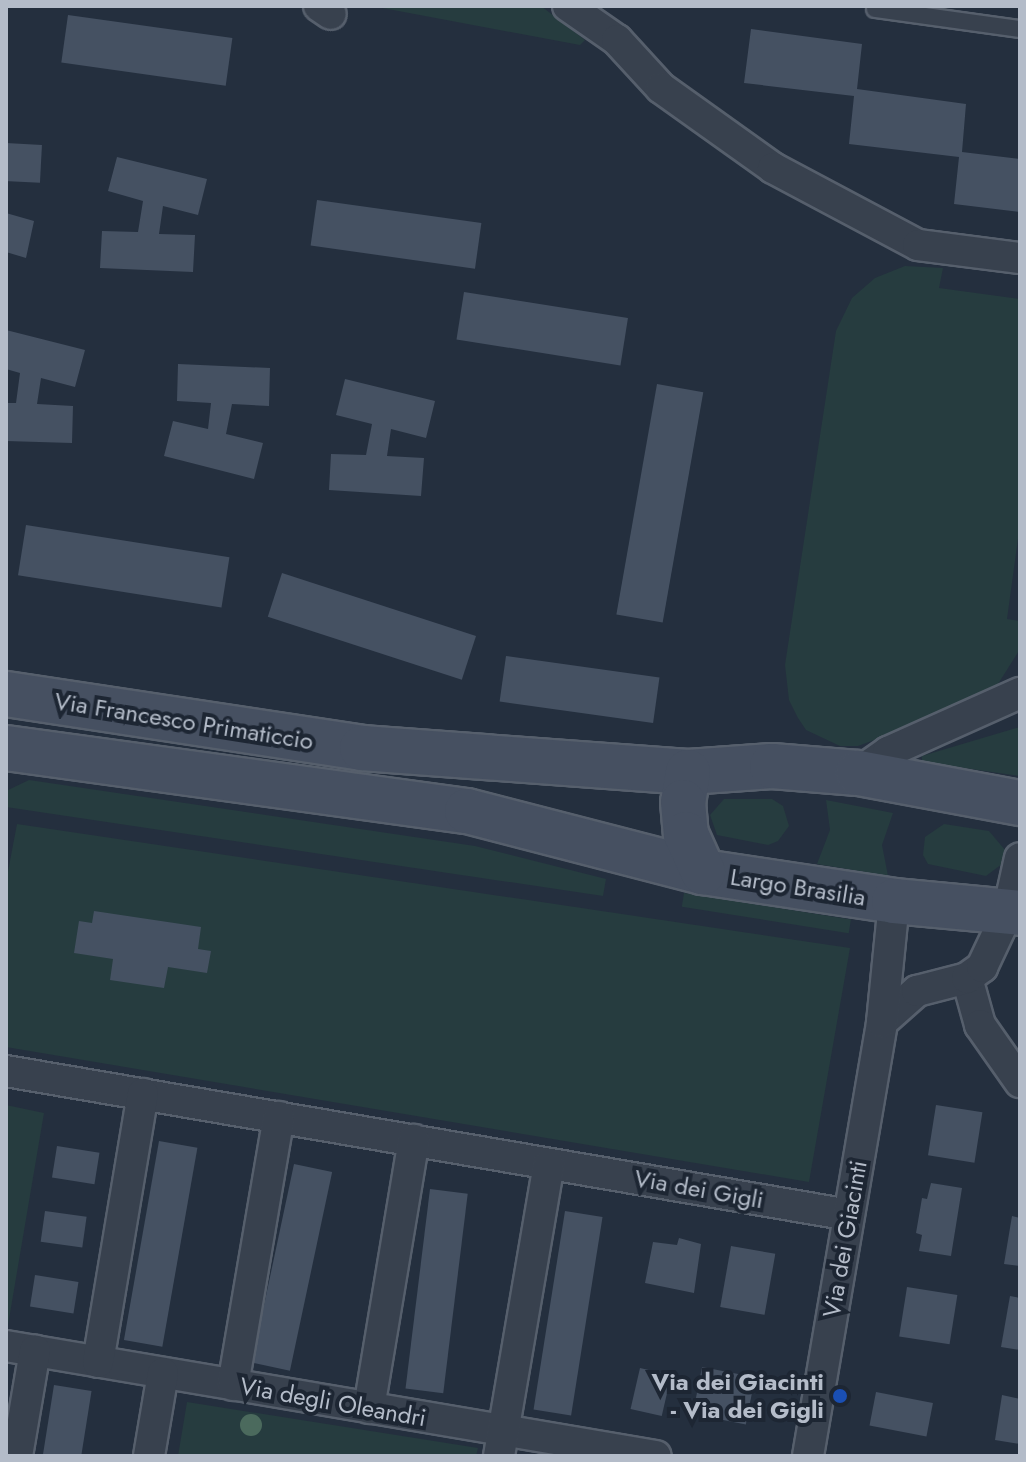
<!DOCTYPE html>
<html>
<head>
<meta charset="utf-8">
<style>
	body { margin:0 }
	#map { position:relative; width:1026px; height:1462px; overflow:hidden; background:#242f3e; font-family:Jost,sans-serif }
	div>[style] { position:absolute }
	.green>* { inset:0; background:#263c3f; transform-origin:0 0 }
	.building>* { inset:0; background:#455162; transform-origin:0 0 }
	.roads { filter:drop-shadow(2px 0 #565f6c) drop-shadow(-2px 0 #565f6c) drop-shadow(0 2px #565f6c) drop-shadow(0 -2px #565f6c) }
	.lane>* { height:16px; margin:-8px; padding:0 8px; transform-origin:8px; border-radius:8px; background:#38414e }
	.street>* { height:30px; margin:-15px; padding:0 15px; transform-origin:15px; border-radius:15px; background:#38414e }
	.secondary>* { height:44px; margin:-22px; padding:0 22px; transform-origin:22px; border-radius:22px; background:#465061 }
	.trees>* { width:22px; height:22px; margin:-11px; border-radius:50%; background:#4b6a5d }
	.dots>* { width:22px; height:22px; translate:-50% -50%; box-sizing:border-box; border:4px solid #1d2633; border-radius:50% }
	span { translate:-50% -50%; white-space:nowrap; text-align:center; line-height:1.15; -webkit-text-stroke:8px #1d2633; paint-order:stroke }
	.street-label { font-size:24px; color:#b4bcc9 }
	.poi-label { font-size:24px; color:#b4bcc9; font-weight:700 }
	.right { translate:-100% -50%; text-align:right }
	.frame { position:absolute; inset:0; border:8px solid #b4bcc9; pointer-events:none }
</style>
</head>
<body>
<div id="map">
	<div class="green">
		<div style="clip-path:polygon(372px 6px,541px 6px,585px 40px,580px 45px)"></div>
		<div style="clip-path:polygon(905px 266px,943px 268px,939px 288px,1020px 299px,1020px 524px,1007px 619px,1020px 621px,1020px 649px,998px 684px,961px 708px,858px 746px,840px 746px,806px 730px,798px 718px,789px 700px,785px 665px,836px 331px,852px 298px,875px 278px)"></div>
		<div style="clip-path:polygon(1020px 727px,1020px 776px,922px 762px,922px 756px)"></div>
		<div style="clip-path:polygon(29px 780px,475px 846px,606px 879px,603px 896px,6px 807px,6px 791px)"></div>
		<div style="clip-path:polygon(724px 799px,772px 799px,783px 806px,789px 826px,778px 841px,768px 845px,717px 835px,710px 815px)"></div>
		<div style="clip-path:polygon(826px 800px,893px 813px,882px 845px,888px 876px,817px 864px,830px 830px)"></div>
		<div style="clip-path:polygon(17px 824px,850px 948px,809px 1182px,6px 1047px,6px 882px)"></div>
		<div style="clip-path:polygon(944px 824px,989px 831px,1005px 850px,1002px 864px,986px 876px,928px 864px,923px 855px,925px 837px)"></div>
		<div style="left:684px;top:893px;width:169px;height:14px;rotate:9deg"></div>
		<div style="clip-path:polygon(6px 1105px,44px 1113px,7px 1331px,6px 1330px)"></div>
		<div style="clip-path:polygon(187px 1402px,478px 1448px,476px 1456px,178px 1456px)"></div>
	</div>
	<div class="building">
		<div style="left:68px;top:15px;width:166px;height:48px;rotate:8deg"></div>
		<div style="clip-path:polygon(751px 29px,862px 44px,857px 89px,966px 104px,962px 152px,1020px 159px,1020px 212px,954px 204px,959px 157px,849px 144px,854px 96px,744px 83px)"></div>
		<div style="left:6px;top:143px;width:36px;height:38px;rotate:3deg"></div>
		<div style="clip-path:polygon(117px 157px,207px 179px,198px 215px,163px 206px,159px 234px,195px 235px,193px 272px,100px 268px,102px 231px,138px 232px,143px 201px,108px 191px)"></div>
		<div style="left:317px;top:200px;width:166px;height:46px;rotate:8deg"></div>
		<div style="clip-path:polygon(6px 213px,34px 221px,26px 258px,6px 252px)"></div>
		<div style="left:464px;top:292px;width:166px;height:48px;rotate:9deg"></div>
		<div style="clip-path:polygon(6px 330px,85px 350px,75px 387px,41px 378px,37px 404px,73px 406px,72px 443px,6px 441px,6px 403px,16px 403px,20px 373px,6px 369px)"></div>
		<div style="clip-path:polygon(178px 364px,270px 368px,269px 406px,232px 404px,226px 434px,263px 443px,254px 479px,164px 456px,173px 421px,208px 429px,211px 403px,177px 401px)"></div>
		<div style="clip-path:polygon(345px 379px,435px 401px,426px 438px,391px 429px,387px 456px,424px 458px,421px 496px,329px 490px,331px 454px,366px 455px,372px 424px,336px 415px)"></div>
		<div style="left:657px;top:384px;width:47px;height:234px;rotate:10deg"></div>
		<div style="left:26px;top:525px;width:206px;height:51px;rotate:9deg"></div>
		<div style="left:282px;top:573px;width:204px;height:46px;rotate:18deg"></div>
		<div style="left:506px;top:656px;width:155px;height:46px;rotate:8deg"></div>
		<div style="clip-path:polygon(94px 911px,201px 927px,198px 949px,211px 951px,207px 973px,168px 967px,164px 988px,110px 980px,113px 959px,74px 953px,79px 921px,92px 923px)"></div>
		<div style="left:936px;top:1105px;width:47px;height:51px;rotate:9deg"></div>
		<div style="left:159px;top:1141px;width:39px;height:202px;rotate:10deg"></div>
		<div style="left:57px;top:1146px;width:43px;height:32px;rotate:9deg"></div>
		<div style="left:294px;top:1164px;width:39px;height:203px;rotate:12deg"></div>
		<div style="clip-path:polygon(931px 1183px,962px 1188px,951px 1256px,919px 1251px,922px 1235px,916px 1233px,922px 1198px,927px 1199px)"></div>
		<div style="left:430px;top:1189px;width:38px;height:201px;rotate:7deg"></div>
		<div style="left:45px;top:1211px;width:42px;height:31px;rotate:8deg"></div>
		<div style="left:565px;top:1211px;width:38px;height:201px;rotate:9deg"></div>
		<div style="clip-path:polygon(1012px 1216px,1020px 1218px,1020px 1266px,1004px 1264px)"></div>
		<div style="clip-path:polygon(679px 1238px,701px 1244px,694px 1293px,645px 1283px,653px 1242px,677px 1245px)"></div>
		<div style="left:731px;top:1246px;width:45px;height:62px;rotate:10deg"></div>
		<div style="left:35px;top:1275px;width:44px;height:32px;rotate:9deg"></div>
		<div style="left:907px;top:1287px;width:51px;height:50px;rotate:9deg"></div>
		<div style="clip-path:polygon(1010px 1296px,1020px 1298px,1020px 1350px,1001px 1347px)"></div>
		<div style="left:702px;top:1367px;width:54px;height:48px;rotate:11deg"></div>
		<div style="left:640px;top:1368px;width:32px;height:42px;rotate:13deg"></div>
		<div style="left:54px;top:1385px;width:38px;height:72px;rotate:9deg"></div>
		<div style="left:876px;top:1392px;width:58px;height:34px;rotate:11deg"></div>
		<div style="clip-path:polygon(1002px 1395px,1020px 1399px,1020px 1444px,995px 1440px)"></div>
	</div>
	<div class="roads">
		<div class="lane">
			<div style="left:875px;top:9px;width:146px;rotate:7.9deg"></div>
		</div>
		<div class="street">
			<div style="left:319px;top:6px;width:14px;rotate:34deg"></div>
			<div style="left:568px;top:6px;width:60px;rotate:34.8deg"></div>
			<div style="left:617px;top:40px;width:65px;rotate:47.5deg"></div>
			<div style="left:661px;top:88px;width:138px;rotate:35.5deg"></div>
			<div style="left:773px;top:168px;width:164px;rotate:28deg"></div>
			<div style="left:918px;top:245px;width:103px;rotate:7.3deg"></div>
			<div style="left:858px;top:773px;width:37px;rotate:-35deg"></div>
			<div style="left:888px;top:752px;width:145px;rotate:-24.1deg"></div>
			<div style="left:967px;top:978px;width:49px;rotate:74.5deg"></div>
			<div style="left:980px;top:1025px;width:70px;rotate:54.9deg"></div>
			<div style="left:882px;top:1022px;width:47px;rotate:-41.5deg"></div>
			<div style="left:917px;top:991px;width:52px;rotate:-14.6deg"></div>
			<div style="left:967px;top:978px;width:19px;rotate:-36deg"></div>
			<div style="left:982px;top:967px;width:61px;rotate:-64.7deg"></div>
			<div style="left:1008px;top:912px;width:55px;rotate:-77.5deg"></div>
			<div style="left:6px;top:1071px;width:855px;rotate:9.69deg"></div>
			<div style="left:6px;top:1346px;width:659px;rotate:9.61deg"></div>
			<div style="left:98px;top:1362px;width:272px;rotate:-80.5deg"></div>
			<div style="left:233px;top:1385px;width:272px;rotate:-80.3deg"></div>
			<div style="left:369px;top:1408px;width:272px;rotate:-80.5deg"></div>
			<div style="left:17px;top:1456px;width:107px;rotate:-80.3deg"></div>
			<div style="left:149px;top:1456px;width:84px;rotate:-80.4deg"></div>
			<div style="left:499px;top:1456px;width:296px;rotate:-80.3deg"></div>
			<div style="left:808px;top:1456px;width:440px;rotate:-80.3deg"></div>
			<div style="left:882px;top:1022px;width:122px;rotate:-84.3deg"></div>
		</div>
		<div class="secondary">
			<div style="left:6px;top:694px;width:360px;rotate:8.6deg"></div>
			<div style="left:362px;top:748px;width:327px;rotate:4.2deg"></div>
			<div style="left:688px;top:772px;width:84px;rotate:-4.1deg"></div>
			<div style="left:772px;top:766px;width:86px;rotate:4.7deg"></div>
			<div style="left:858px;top:773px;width:165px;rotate:10.5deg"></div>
			<div style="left:6px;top:748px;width:465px;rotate:7.8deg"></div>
			<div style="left:467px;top:811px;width:244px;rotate:14.5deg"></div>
			<div style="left:703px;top:872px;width:193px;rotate:8.6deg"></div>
			<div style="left:894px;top:901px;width:127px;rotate:5.4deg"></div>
			<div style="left:688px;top:772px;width:30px;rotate:99deg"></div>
			<div style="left:683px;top:802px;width:32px;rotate:85deg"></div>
			<div style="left:686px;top:834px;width:42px;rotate:65.9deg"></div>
		</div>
	</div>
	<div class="trees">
		<div style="left:251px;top:1425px"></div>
	</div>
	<div class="dots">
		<div style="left:840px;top:1396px;background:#1a4fb4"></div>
	</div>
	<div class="street-label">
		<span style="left:184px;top:721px;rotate:9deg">Via Francesco Primaticcio</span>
		<span style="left:798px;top:887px;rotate:9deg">Largo Brasilia</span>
		<span style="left:699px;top:1189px;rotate:10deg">Via dei Gigli</span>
		<span style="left:845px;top:1239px;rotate:-80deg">Via dei Giacinti</span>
		<span style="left:333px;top:1402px;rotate:10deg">Via degli Oleandri</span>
	</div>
	<div class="poi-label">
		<span class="right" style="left:824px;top:1396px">Via dei Giacinti<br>- Via dei Gigli</span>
	</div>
	<div class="frame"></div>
</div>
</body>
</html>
